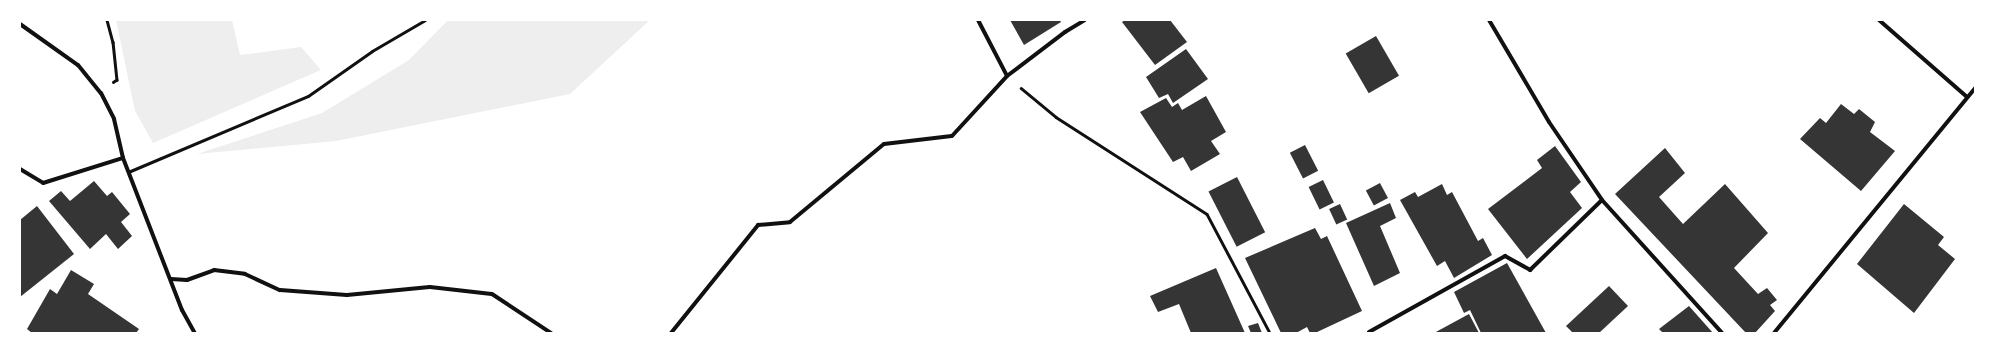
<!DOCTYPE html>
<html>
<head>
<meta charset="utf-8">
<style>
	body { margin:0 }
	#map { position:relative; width:1995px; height:353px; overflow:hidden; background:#fff; font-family:"Source Sans 3",sans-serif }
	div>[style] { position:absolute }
	.green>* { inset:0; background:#eee }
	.building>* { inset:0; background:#353535; transform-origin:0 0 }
	.path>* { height:2.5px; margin:-1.25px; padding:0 1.25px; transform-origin:1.25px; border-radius:1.25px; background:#111 }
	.service>* { height:3px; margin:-1.5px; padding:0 1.5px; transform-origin:1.5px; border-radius:1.5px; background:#111 }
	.minor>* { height:4px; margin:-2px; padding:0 2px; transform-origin:2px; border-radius:2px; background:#111 }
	span { translate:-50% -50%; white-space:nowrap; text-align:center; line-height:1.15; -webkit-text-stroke:3px #fff; paint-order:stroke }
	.frame { position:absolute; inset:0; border:21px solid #fff; pointer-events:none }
</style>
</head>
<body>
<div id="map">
	<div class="green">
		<div style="clip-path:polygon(116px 20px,232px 20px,240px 55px,301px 47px,321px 70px,153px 143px,135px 111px)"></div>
		<div style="clip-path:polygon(448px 20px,650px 20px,570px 94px,336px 141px,197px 154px,322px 113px,409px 60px)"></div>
	</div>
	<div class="building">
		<div style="clip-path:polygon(1010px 20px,1060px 20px,1061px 22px,1024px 45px)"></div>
		<div style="clip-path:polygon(1125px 20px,1170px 20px,1187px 42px,1155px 65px,1122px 22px)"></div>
		<div style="left:1376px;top:36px;width:46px;height:35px;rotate:60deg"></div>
		<div style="clip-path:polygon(1186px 49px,1208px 79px,1173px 103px,1168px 94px,1159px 98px,1146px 77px)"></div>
		<div style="clip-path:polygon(1206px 96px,1226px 132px,1211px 141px,1220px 154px,1191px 171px,1183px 157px,1173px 162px,1140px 112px,1166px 98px,1172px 107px,1178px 103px,1182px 110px)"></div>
		<div style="clip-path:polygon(1841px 104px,1854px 114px,1859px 109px,1875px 122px,1870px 132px,1895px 151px,1861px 191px,1800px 139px,1820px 118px,1826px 123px)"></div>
		<div style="left:1305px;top:145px;width:29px;height:17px;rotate:63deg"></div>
		<div style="clip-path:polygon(1555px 146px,1581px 182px,1570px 192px,1582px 208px,1527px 259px,1488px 209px,1542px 168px,1537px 160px)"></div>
		<div style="clip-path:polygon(1665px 148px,1685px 173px,1659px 197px,1683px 224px,1725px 184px,1768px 233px,1734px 268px,1758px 294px,1767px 288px,1777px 300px,1770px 305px,1775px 311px,1755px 333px,1746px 333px,1615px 194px)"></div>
		<div style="left:1237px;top:177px;width:62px;height:32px;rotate:63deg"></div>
		<div style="left:1323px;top:180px;width:25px;height:16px;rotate:64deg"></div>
		<div style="clip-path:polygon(94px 181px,107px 196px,112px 192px,130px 214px,121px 222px,132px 236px,118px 249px,106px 234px,90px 249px,49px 201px,61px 191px,70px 201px)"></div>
		<div style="left:1380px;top:183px;width:17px;height:16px;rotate:62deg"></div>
		<div style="clip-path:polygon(1442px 184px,1447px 195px,1452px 192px,1478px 241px,1483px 238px,1492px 255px,1454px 278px,1445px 261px,1437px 266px,1400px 200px,1415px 192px,1418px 197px)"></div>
		<div style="clip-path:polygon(1390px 203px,1396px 218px,1380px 226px,1400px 273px,1374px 286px,1346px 223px)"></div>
		<div style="left:1340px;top:204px;width:17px;height:12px;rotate:65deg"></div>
		<div style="clip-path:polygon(1904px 204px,1944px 237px,1938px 245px,1955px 259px,1914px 313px,1857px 264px)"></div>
		<div style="clip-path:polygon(37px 206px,74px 254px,20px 297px,20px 220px)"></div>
		<div style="clip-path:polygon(1315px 228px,1321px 239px,1327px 236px,1362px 311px,1315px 333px,1310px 333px,1307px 327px,1296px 333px,1281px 333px,1245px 258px)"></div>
		<div style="clip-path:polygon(1507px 263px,1546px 333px,1481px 333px,1470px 310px,1464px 313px,1454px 292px)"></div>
		<div style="clip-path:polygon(1216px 268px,1245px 333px,1191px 333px,1179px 304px,1158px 312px,1150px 296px)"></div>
		<div style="clip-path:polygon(71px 270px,94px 284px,88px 294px,139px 329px,136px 333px,32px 333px,27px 329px,50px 289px,57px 294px)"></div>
		<div style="clip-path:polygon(1609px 286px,1628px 306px,1599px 333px,1573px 333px,1566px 326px)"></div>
		<div style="clip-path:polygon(1689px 306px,1713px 333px,1663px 333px,1659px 329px)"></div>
		<div style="clip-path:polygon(1469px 314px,1479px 333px,1434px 333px)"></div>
		<div style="clip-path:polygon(1258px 323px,1262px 333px,1251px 333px,1248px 326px)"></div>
	</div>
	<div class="path">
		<div style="left:107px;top:20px;width:23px;rotate:75deg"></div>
		<div style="left:113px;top:42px;width:38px;rotate:84deg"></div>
		<div style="left:117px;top:80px;width:4px;rotate:146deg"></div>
		<div style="left:1021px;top:88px;width:45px;rotate:39.6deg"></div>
		<div style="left:1056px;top:117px;width:179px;rotate:32.7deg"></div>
		<div style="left:1207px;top:214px;width:135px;rotate:62.1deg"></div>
	</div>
	<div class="service">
		<div style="left:128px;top:172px;width:195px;rotate:-22.9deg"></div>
		<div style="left:308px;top:96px;width:78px;rotate:-35.1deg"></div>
		<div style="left:372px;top:51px;width:61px;rotate:-30.3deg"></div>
	</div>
	<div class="minor">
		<div style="left:978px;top:20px;width:63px;rotate:62.6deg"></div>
		<div style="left:1489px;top:20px;width:118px;rotate:59.5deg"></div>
		<div style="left:1549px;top:122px;width:94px;rotate:55.8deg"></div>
		<div style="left:1602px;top:200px;width:179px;rotate:47.9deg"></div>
		<div style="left:1879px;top:20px;width:117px;rotate:41.2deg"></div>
		<div style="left:20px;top:24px;width:71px;rotate:35.3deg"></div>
		<div style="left:78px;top:65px;width:36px;rotate:51deg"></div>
		<div style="left:101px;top:93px;width:29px;rotate:63deg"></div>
		<div style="left:114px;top:119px;width:40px;rotate:77deg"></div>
		<div style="left:123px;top:158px;width:163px;rotate:68.8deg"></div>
		<div style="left:182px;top:310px;width:26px;rotate:61deg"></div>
		<div style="left:20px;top:169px;width:27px;rotate:31deg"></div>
		<div style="left:43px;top:183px;width:84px;rotate:-17.4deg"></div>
		<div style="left:171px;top:279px;width:16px;rotate:4deg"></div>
		<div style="left:187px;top:280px;width:29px;rotate:-20deg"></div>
		<div style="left:214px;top:270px;width:31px;rotate:7deg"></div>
		<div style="left:245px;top:274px;width:38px;rotate:25deg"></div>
		<div style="left:280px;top:290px;width:67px;rotate:4.3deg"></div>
		<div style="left:347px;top:295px;width:83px;rotate:-5.5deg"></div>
		<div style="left:430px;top:287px;width:62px;rotate:6.4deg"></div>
		<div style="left:492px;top:294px;width:71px;rotate:33.5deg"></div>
		<div style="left:1369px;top:332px;width:156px;rotate:-29.2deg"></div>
		<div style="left:1505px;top:256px;width:29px;rotate:29deg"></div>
		<div style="left:1530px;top:270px;width:100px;rotate:-44.2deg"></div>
		<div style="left:671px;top:333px;width:139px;rotate:-51.1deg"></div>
		<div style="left:758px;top:225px;width:32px;rotate:-5deg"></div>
		<div style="left:790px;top:222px;width:122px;rotate:-39.7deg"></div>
		<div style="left:884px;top:144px;width:68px;rotate:-6.7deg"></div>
		<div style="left:952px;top:136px;width:81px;rotate:-47.5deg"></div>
		<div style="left:1007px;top:76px;width:73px;rotate:-37.2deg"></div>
		<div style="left:1065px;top:32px;width:23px;rotate:-31deg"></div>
		<div style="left:1774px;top:333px;width:317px;rotate:-50.6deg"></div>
	</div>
	<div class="frame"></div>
</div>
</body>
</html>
